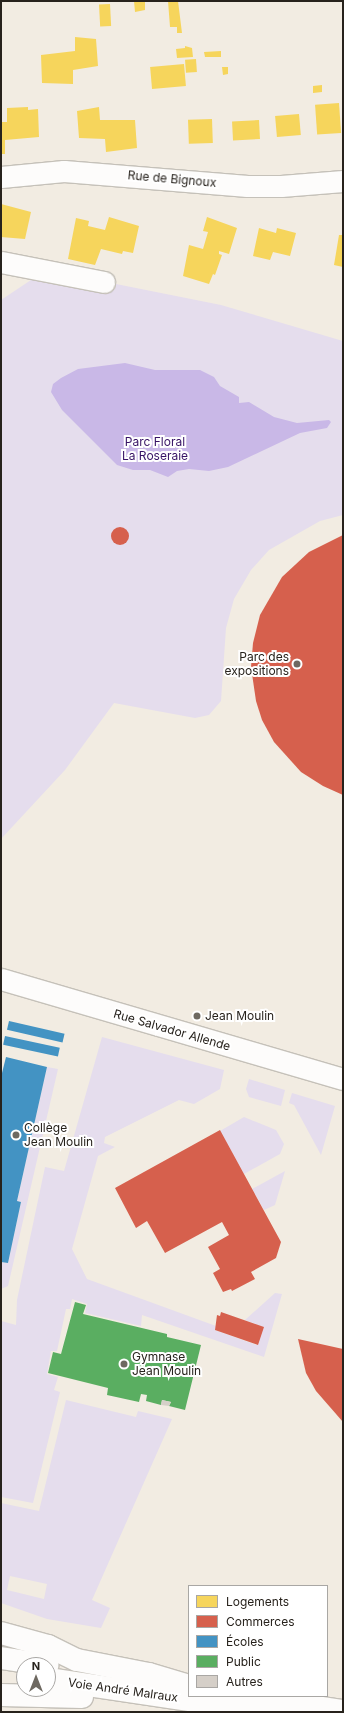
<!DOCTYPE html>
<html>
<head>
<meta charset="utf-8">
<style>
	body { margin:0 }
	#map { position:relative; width:344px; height:1713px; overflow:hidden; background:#f2ece2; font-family:Inter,sans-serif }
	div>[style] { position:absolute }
	.green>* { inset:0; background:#e5dded }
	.water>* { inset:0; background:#c9b8e7 }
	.homes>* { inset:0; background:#f6d55c; transform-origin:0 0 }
	.shops>* { inset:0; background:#d6604d }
	.round { border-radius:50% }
	.schools>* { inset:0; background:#4393c3; transform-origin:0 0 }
	.public>* { inset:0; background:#5aae61 }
	.building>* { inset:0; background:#d5cfc8 }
	.roads { filter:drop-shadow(1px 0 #c5c1b9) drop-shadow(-1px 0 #c5c1b9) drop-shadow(0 1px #c5c1b9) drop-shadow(0 -1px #c5c1b9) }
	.minor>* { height:21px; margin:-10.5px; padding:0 10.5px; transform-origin:10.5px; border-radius:10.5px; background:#fdfcfb }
	.major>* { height:22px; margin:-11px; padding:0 11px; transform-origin:11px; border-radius:11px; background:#fdfcfb }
	.dots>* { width:11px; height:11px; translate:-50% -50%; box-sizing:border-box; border:2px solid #fff; border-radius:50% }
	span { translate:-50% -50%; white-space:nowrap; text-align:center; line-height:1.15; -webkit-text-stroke:4px #fff; paint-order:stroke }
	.street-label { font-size:12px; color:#27221c }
	.park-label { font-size:12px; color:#371365 }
	.poi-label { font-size:12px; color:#27221c }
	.right { translate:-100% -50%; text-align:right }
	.left { translate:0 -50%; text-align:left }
	.frame { position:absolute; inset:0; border:2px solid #27221c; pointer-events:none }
	.legend { position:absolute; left:188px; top:1585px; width:140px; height:112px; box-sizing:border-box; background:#fff; border:1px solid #a9a7a4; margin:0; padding:5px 7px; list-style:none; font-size:12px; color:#27221c }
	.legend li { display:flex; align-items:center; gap:8px; height:20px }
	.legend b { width:20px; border:1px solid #a9a7a4 }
	.north { position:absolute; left:16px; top:1657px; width:40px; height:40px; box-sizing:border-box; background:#fff; border:1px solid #a9a7a4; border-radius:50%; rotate:0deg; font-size:11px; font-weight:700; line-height:16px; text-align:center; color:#27221c }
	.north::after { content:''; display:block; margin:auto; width:14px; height:18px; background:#6e6961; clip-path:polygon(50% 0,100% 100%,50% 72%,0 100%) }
</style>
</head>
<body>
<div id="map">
	<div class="green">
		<div style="clip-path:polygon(46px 270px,221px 305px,343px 341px,343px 515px,320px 521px,269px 550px,251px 570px,234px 599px,226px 628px,221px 701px,209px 715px,195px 718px,114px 703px,65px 770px,1px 839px,1px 300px)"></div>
		<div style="clip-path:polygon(102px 1037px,224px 1070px,220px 1089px,194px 1104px,179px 1100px,105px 1137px,104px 1143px,115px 1147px,98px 1156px,72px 1249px,87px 1279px,216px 1326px,215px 1330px,257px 1345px,263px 1327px,245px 1320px,275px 1293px,282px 1294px,264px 1357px,142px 1315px,141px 1326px,85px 1313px,87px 1304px,72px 1299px,70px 1309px,66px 1309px,57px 1351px,51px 1351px,47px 1374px,58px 1377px,54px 1390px,60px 1392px,33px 1503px,1px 1497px,1px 1321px,16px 1325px,17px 1300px,45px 1167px,64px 1171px)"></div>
		<div style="clip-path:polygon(47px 1067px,58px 1069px,8px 1286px,1px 1289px,1px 1262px,8px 1263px,21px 1202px,17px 1201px)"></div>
		<div style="clip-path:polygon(249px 1079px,285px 1090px,281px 1106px,249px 1097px,246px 1089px)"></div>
		<div style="clip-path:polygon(292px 1093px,335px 1106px,321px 1155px,294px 1105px,289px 1103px)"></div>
		<div style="clip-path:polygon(244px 1117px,276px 1130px,284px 1144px,280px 1154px,244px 1174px,220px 1131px)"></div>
		<div style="clip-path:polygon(285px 1171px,275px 1205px,264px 1210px,252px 1189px)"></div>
		<div style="clip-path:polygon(evenodd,66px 1400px,136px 1417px,138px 1411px,172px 1419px,92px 1600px,110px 1608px,101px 1628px,47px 1619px,1px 1603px,1px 1503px,39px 1511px,66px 1400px,10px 1576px,47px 1584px,44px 1599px,7px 1590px,10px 1576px)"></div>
	</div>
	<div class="water">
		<div style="clip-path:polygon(125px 363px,155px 370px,200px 370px,214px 377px,220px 386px,239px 397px,239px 403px,249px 402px,274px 417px,297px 423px,329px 420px,331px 422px,327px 428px,300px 433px,228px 467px,209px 471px,189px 469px,177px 471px,168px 477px,150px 470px,133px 470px,117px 465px,62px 410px,51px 392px,53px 384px,61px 378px,78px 369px)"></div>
	</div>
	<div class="homes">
		<div style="clip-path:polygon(134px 1px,145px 1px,145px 10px,135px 12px)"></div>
		<div style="clip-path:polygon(168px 1px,178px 1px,182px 33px,177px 33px,177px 27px,170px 27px)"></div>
		<div style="left:110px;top:4px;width:22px;height:11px;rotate:87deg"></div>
		<div style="clip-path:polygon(75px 37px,96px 39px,98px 66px,73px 70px,73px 84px,42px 83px,41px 55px,75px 51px)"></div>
		<div style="clip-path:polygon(185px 46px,192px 48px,193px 57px,177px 58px,176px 49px,185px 48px)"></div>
		<div style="clip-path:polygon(221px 51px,221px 57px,205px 57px,204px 52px)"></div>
		<div style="left:196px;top:59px;width:13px;height:11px;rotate:86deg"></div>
		<div style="left:184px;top:64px;width:22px;height:34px;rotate:85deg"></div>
		<div style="clip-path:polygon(222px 67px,228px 67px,228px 74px,223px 75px)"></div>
		<div style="clip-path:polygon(322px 85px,322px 92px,313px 93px,313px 86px)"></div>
		<div style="left:339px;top:103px;width:30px;height:24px;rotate:86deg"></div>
		<div style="clip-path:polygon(28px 107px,28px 110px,38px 109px,39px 137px,5px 140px,5px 154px,1px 154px,1px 122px,7px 122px,7px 108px)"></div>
		<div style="clip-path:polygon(99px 107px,100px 120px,135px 120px,137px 148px,106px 152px,105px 139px,79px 138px,77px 111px)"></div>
		<div style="left:299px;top:114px;width:21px;height:24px;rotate:85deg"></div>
		<div style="left:212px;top:119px;width:24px;height:24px;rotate:88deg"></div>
		<div style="left:259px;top:120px;width:19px;height:27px;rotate:87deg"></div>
		<div style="clip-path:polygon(1px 204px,31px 212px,25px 239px,1px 237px)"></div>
		<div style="clip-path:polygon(109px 217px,139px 226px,133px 253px,123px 251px,122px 254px,101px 249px,95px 265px,68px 259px,76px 218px,89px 221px,88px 226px,105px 230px)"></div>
		<div style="clip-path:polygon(207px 217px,237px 228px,229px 254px,219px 251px,219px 254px,222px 255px,215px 275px,213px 274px,209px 284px,183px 276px,189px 245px,203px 249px,208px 232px,203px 231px)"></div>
		<div style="clip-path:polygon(259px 228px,276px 233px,277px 228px,296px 233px,290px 256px,273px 252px,270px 260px,253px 256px)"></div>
		<div style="clip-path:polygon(339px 235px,343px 235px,343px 267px,334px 265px)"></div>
	</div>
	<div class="shops">
		<div class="round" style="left:111px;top:527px;width:18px;height:18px"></div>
		<div style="clip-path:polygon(343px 535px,343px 795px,323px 786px,301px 772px,274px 742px,262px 720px,256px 701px,251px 667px,253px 643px,260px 615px,282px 577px,309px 552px)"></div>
		<div style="clip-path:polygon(220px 1130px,281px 1242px,276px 1258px,251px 1272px,255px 1279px,232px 1291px,231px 1289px,223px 1292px,213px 1273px,220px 1269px,208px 1247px,229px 1235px,222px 1222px,165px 1253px,147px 1221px,136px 1228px,115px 1188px)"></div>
		<div style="clip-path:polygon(221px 1312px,264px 1327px,258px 1345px,215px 1330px,217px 1315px,220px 1316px)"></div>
		<div style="clip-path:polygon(298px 1339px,343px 1349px,343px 1422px,316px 1391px,306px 1373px)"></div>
	</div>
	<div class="schools">
		<div style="left:9px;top:1021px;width:57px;height:9px;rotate:13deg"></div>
		<div style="left:5px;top:1036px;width:56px;height:9px;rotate:12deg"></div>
		<div style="clip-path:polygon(6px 1057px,47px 1067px,17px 1201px,21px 1202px,8px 1263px,1px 1262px,1px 1077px)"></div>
	</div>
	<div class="public">
		<div style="clip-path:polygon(75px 1302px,86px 1305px,83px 1314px,167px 1334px,167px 1337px,201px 1345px,185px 1410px,169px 1406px,171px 1402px,162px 1400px,161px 1405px,146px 1401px,147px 1395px,141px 1394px,139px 1402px,107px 1395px,108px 1388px,48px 1373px,53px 1352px,61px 1354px)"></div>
	</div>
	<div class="building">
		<div style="clip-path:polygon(162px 1400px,171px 1402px,169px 1406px,161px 1405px)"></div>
	</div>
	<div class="roads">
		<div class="minor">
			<div style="left:1px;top:177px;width:63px;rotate:-5.4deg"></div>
			<div style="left:64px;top:171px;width:184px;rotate:4.7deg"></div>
			<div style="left:247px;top:186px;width:34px"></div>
			<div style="left:281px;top:186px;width:62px;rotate:-4.6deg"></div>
			<div style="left:1px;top:262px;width:105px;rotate:11deg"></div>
			<div style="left:1px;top:979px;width:356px;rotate:16.3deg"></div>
		</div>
		<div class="major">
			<div style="left:1px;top:1633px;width:49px;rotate:15.5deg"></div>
			<div style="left:48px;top:1646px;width:32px;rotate:26deg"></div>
			<div style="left:77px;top:1660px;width:73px;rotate:11deg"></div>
			<div style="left:149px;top:1674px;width:42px;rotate:16.7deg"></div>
			<div style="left:1px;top:1658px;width:47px;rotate:8.7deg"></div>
			<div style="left:48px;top:1679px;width:223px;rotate:8.5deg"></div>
			<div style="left:1px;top:1695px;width:81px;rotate:1.4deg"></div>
			<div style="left:251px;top:1697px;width:93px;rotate:8.7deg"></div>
		</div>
	</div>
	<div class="dots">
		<div style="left:297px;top:664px;background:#6e6961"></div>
		<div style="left:197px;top:1016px;background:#6e6961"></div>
		<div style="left:16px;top:1135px;background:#6e6961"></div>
		<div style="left:124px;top:1364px;background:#6e6961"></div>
	</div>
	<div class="street-label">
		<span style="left:172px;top:179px;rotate:5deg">Rue de Bignoux</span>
		<span style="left:172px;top:1030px;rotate:16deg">Rue Salvador Allende</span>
		<span style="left:123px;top:1690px;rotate:8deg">Voie André Malraux</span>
	</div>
	<div class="park-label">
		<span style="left:155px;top:449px">Parc Floral<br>La Roseraie</span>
	</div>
	<div class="poi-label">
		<span class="right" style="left:289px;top:664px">Parc des<br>expositions</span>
		<span class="left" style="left:205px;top:1016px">Jean Moulin</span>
		<span class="left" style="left:24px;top:1135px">Collège<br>Jean Moulin</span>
		<span class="left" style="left:132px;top:1364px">Gymnase<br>Jean Moulin</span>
	</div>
	<div class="frame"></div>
	<ul class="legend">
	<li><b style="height:11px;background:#f6d55c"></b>Logements</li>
	<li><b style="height:11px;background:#d6604d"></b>Commerces</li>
	<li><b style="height:11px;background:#4393c3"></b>Écoles</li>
	<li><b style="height:11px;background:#5aae61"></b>Public</li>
	<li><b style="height:11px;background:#d5cfc8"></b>Autres</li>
	</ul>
	<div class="north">N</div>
</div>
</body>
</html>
